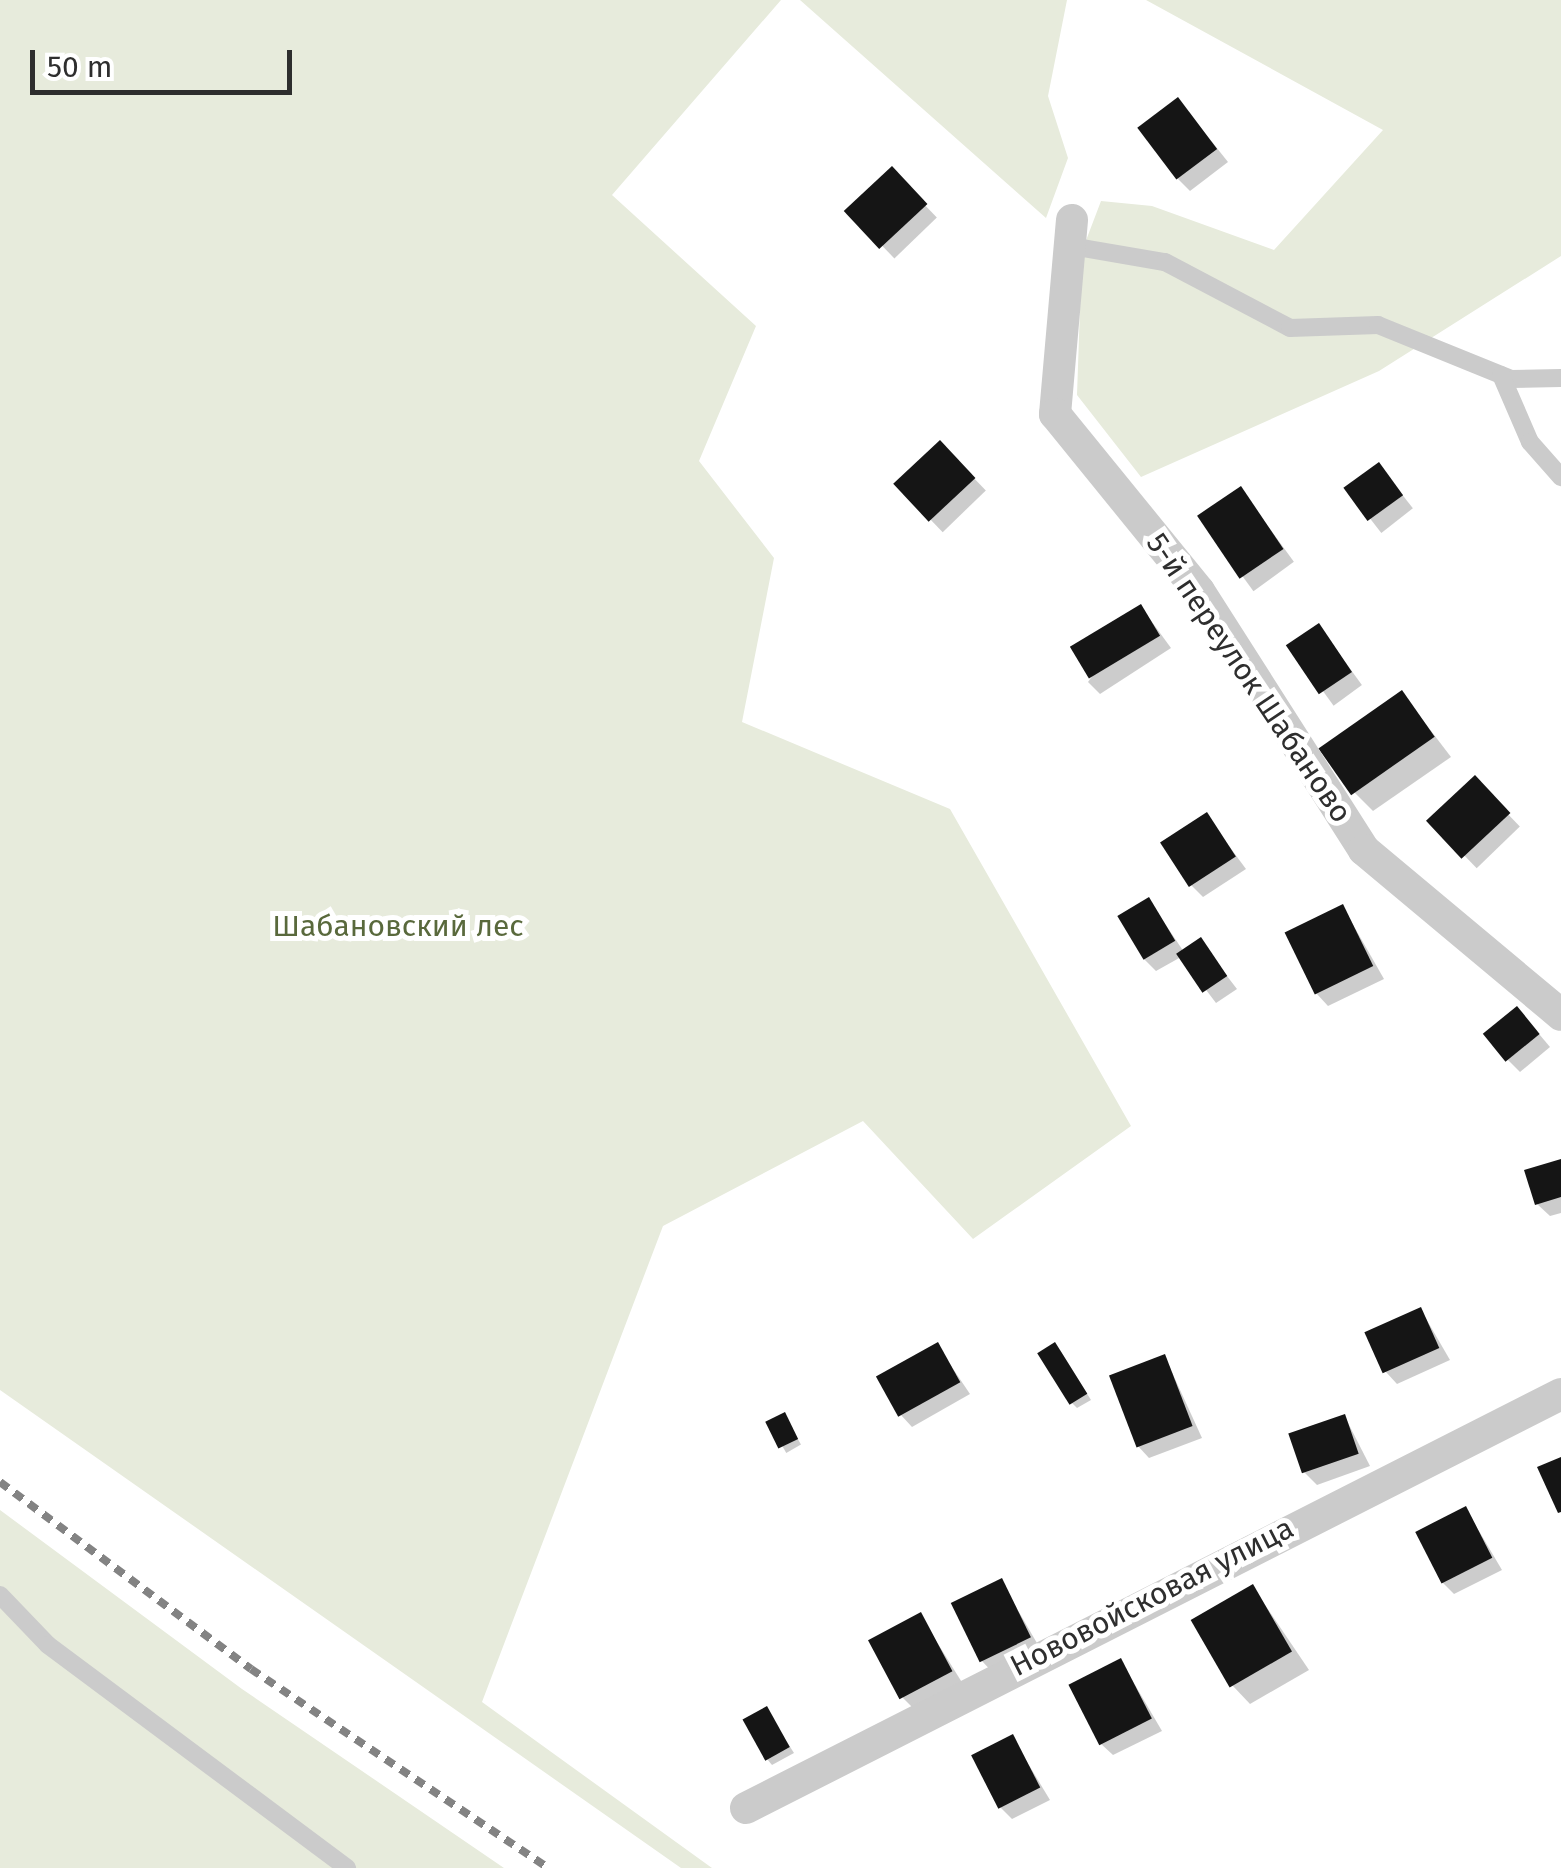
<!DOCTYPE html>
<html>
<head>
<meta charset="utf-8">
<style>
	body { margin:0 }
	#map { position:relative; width:1561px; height:1868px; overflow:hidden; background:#fff; font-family:"Fira Sans",sans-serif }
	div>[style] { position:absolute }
	.green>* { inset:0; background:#e7ebdc }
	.shadow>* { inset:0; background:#0003; transform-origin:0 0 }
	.building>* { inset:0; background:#151515; transform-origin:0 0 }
	.lane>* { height:18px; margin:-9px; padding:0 9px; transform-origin:9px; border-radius:9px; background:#cbcbcb }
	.street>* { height:32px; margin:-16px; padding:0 16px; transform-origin:16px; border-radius:16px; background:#cbcbcb }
	.rail>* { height:8px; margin-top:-4px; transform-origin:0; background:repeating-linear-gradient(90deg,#838383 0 10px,transparent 0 18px) }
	span { translate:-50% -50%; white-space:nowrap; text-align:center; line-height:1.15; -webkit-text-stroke:10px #fff; paint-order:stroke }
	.street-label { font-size:30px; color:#2e2e2e }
	.park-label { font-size:30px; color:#59693c }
	.scale { position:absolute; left:30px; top:50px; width:262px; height:45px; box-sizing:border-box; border:5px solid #2e2e2e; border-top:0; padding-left:12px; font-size:30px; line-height:35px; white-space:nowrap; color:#2e2e2e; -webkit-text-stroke:8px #fff; paint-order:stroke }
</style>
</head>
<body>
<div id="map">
	<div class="green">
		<div style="clip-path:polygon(0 0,781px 0,612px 195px,756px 326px,699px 461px,774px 558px,742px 722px,950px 809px,1131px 1126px,973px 1239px,863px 1121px,663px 1226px,482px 1702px,712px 1868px,681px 1868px,0 1390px)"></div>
		<div style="clip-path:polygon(800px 0,1067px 0,1048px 96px,1068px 158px,1046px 218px)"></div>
		<div style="clip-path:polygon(1146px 0,1561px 0,1561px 256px,1379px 371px,1141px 477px,1077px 395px,1082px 251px,1101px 201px,1152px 206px,1274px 250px,1383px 130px)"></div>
		<div style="clip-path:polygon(0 1510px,242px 1689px,504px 1868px,0 1868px)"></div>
	</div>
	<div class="shadow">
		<div style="clip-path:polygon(1189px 113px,1228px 162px,1190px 191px,1178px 179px)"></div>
		<div style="left:891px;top:170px;width:66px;height:59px;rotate:46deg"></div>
		<div style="left:940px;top:443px;width:66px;height:60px;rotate:46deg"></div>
		<div style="left:1379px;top:465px;width:55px;height:40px;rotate:52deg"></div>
		<div style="left:1241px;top:489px;width:90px;height:50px;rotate:54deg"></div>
		<div style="clip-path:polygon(1141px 607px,1171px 648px,1100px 694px,1088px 682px)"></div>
		<div style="left:1319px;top:626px;width:73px;height:35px;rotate:54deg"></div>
		<div style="clip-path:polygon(1402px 693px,1451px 757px,1373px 811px,1354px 792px)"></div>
		<div style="left:1474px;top:779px;width:66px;height:60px;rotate:46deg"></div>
		<div style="clip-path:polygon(1206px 815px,1246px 869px,1203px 897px,1191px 885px)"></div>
		<div style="clip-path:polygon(1149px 900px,1184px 952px,1200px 941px,1237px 989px,1216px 1003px,1181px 957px,1156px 971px,1144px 959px)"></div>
		<div style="clip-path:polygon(1343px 907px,1384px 979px,1328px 1006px,1316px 993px)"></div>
		<div style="clip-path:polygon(1529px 1022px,1550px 1047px,1520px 1072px,1508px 1060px)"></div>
		<div style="clip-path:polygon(1561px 1162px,1561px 1213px,1550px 1216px,1537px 1204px)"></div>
		<div style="clip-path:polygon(1421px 1310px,1450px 1360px,1397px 1384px,1385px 1371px)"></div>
		<div style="clip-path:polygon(937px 1345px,970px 1394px,912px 1427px,900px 1414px)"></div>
		<div style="clip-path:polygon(1060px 1350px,1091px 1400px,1077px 1408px,1072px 1403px)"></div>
		<div style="clip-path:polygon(1165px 1357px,1202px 1438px,1149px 1458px,1137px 1445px)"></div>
		<div style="left:784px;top:1415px;width:34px;height:17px;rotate:60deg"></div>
		<div style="clip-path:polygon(1345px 1417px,1370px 1466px,1317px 1485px,1304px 1472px)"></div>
		<div style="clip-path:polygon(1466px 1509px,1502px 1570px,1454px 1594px,1442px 1582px)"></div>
		<div style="clip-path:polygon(1001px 1581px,1041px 1650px,994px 1674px,982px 1661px)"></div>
		<div style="clip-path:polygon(1253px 1587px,1309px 1670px,1250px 1704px,1232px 1685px)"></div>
		<div style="clip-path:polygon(920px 1615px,963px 1684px,915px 1710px,903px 1698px)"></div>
		<div style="clip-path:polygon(1121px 1661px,1162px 1731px,1113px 1755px,1100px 1743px)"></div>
		<div style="clip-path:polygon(766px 1709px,794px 1753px,772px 1765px,767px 1759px)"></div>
		<div style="clip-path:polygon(1012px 1737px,1050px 1800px,1012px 1819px,1000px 1807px)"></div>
	</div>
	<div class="building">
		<div style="left:1178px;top:97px;width:65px;height:51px;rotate:53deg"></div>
		<div style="left:892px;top:166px;width:52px;height:66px;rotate:47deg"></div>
		<div style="left:940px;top:440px;width:52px;height:64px;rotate:47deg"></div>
		<div style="left:1379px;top:462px;width:41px;height:44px;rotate:54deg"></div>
		<div style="left:1241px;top:486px;width:76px;height:53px;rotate:56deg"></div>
		<div style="left:1141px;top:604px;width:37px;height:83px;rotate:59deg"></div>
		<div style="left:1319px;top:623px;width:59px;height:40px;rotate:56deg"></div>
		<div style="left:1402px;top:690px;width:57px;height:102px;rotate:55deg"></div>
		<div style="left:1475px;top:775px;width:52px;height:67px;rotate:47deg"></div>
		<div style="left:1207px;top:812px;width:53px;height:56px;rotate:57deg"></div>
		<div style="left:1149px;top:897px;width:51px;height:37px;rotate:59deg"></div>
		<div style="left:1343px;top:904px;width:69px;height:65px;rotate:64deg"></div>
		<div style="left:1201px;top:937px;width:47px;height:30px;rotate:56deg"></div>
		<div style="left:1517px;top:1006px;width:36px;height:44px;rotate:51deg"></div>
		<div style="clip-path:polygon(1561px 1159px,1561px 1197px,1535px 1205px,1524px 1170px)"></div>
		<div style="left:1421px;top:1307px;width:45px;height:62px;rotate:66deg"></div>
		<div style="left:938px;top:1342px;width:46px;height:71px;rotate:61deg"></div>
		<div style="left:1055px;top:1342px;width:61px;height:21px;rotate:58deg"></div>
		<div style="left:1165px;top:1354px;width:77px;height:60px;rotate:69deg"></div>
		<div style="left:785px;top:1412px;width:30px;height:22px;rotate:64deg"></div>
		<div style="left:1345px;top:1414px;width:42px;height:60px;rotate:71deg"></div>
		<div style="clip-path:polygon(1561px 1457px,1561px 1512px,1558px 1513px,1537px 1467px)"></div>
		<div style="left:1466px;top:1506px;width:58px;height:57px;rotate:63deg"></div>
		<div style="left:1002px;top:1578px;width:66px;height:57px;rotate:64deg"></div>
		<div style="left:1253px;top:1584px;width:78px;height:72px;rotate:60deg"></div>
		<div style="left:921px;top:1612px;width:67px;height:60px;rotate:62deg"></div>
		<div style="left:1121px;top:1658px;width:68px;height:59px;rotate:63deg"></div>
		<div style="left:767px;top:1706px;width:47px;height:28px;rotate:61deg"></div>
		<div style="left:1013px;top:1734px;width:60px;height:47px;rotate:63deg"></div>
	</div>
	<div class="lane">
		<div style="left:1071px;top:246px;width:95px;rotate:9.7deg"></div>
		<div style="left:1165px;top:262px;width:141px;rotate:27.8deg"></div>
		<div style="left:1290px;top:328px;width:88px;rotate:-2deg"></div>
		<div style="left:1378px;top:325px;width:144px;rotate:22.1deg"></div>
		<div style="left:1511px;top:379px;width:50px;rotate:-1.1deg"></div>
		<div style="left:1501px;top:375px;width:73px;rotate:66.6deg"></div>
		<div style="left:1530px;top:442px;width:47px;rotate:48.5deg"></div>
		<div style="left:0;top:1595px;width:69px;rotate:46.2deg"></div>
		<div style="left:48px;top:1645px;width:373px;rotate:36.7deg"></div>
	</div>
	<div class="street">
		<div style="left:1072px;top:220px;width:195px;rotate:95deg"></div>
		<div style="left:1055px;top:414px;width:228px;rotate:50.9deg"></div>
		<div style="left:1199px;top:591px;width:307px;rotate:57.5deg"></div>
		<div style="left:1364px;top:850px;width:257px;rotate:39.9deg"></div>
		<div style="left:746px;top:1808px;width:914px;rotate:-26.93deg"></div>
	</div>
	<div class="rail">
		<div style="left:0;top:1482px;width:313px;rotate:36.7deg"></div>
		<div style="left:251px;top:1669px;width:358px;rotate:33.8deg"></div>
	</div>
	<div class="street-label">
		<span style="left:1249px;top:678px;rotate:56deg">5-й переулок Шабаново</span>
		<span style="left:1152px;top:1597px;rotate:-27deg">Нововойсковая улица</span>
	</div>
	<div class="park-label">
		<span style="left:398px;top:926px">Шабановский лес</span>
	</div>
	<div class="scale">50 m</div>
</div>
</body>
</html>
